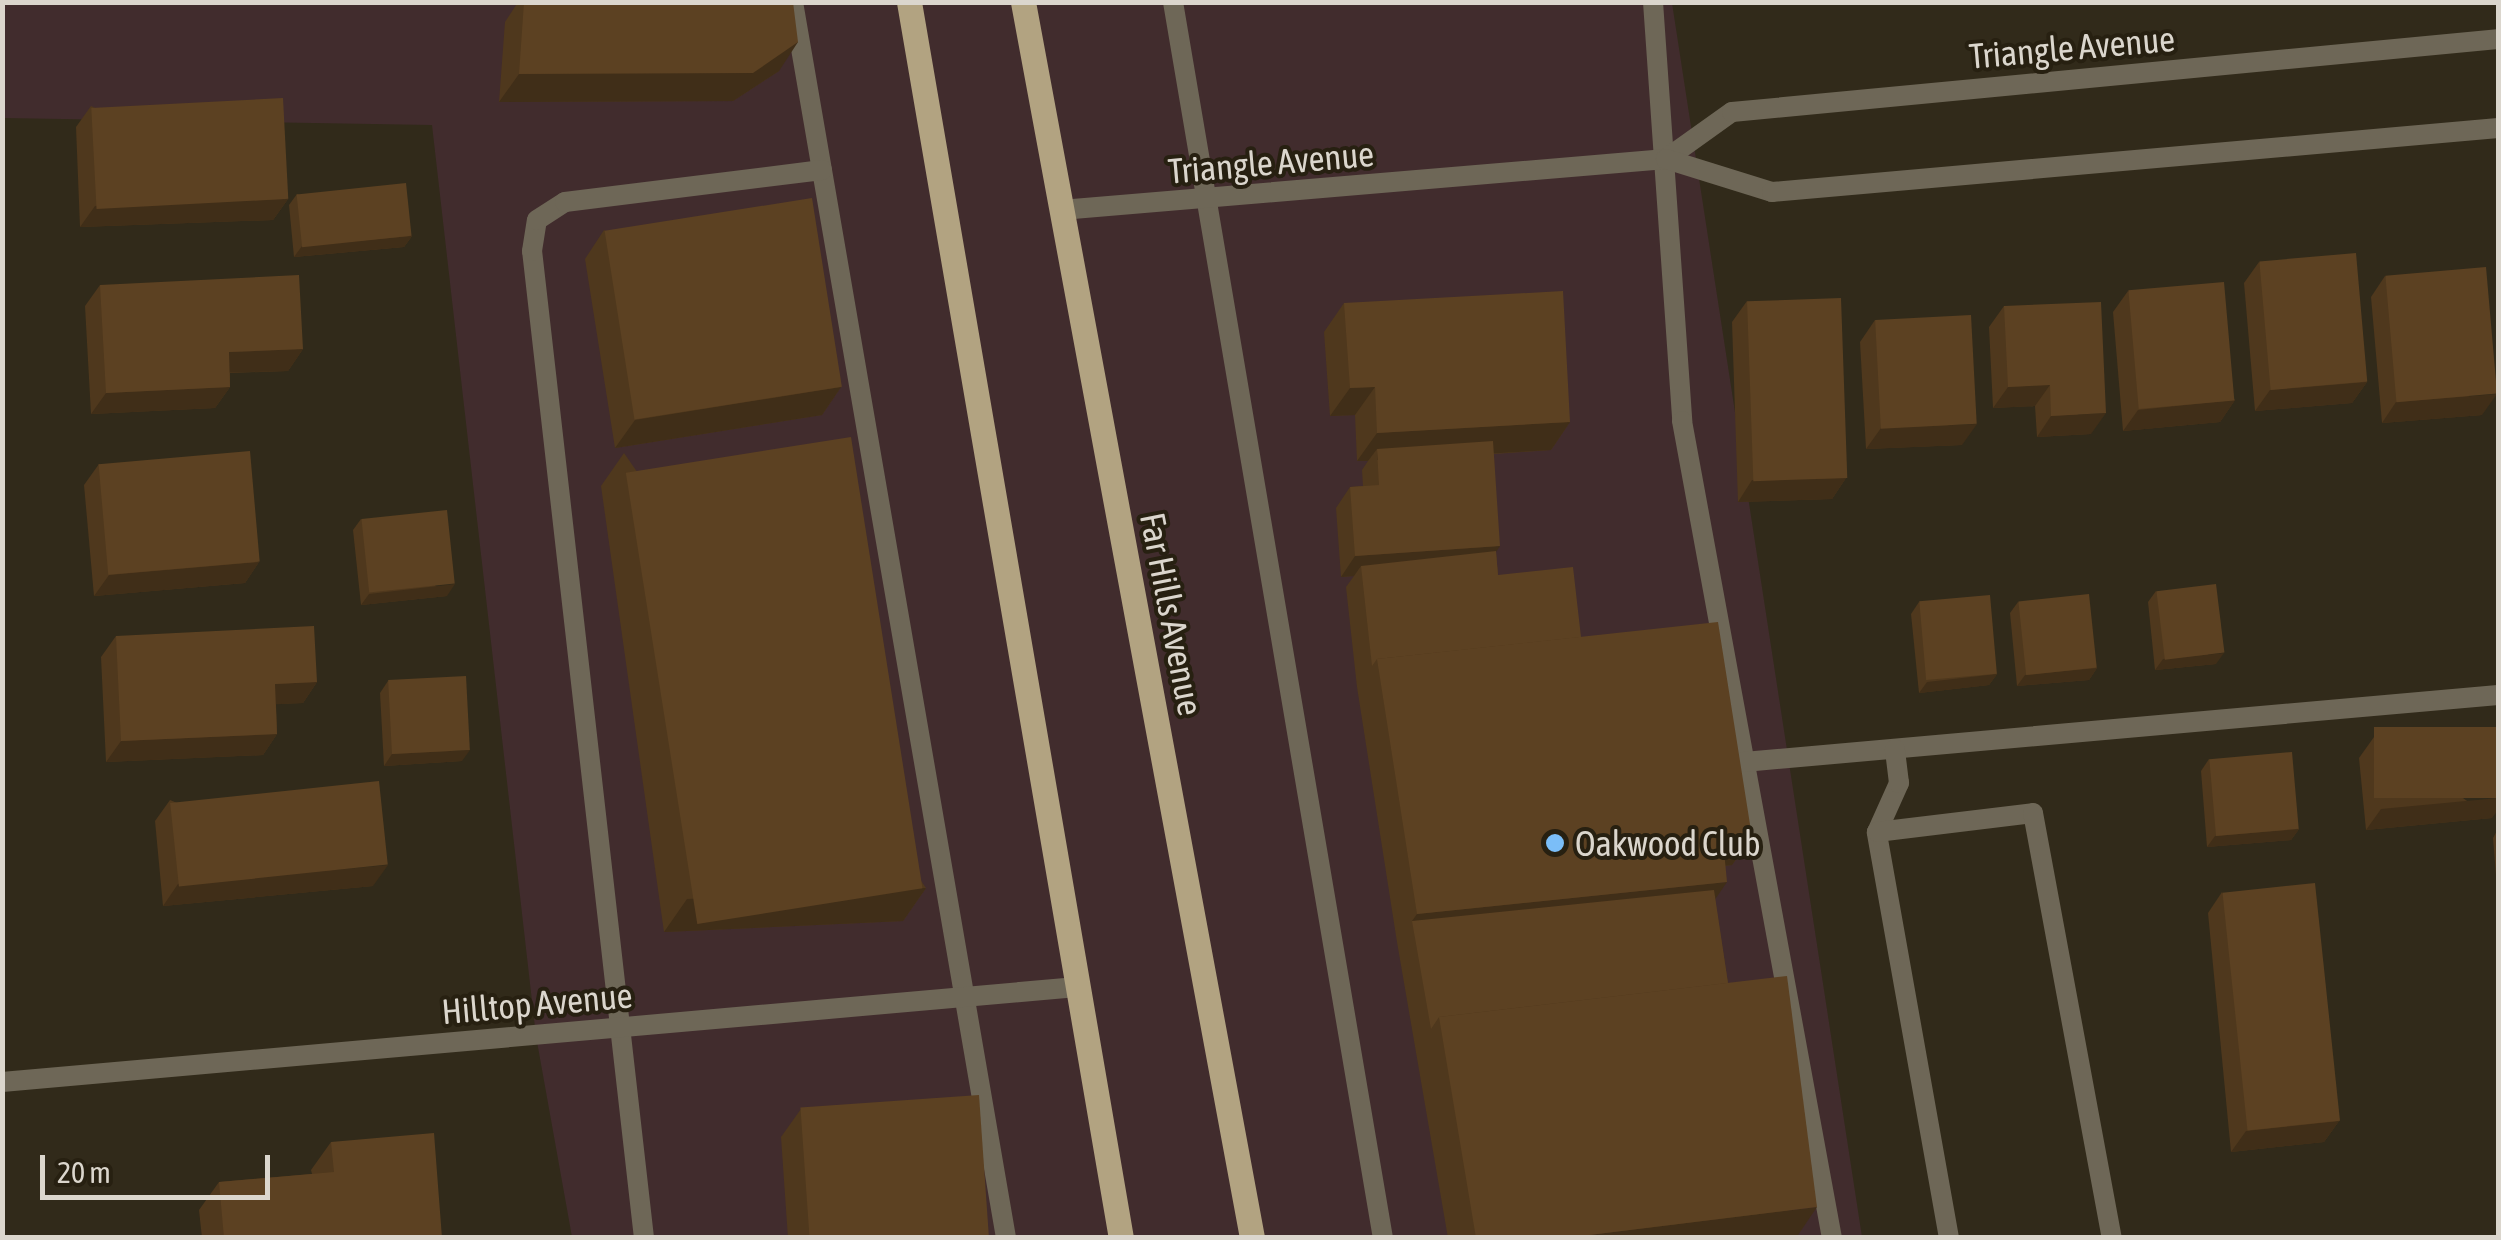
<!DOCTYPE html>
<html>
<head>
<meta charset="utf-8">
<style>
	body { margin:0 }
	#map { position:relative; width:2501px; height:1240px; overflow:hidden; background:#312a1a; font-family:"Asap Condensed",sans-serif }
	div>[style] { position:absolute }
	.commercial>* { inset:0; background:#412c2d }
	.lane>* { height:20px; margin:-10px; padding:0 10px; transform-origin:10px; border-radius:10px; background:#6e6757 }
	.street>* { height:20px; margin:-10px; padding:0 10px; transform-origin:10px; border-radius:10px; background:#6e6757 }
	.primary>* { height:25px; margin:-12.5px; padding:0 12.5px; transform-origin:12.5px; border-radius:12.5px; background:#b2a381 }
	.wall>* { inset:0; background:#4f381d }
	.shaded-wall>* { inset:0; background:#402e18 }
	.building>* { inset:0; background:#5c4122; transform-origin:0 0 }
	.dots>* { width:28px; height:28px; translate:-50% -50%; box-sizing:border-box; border:5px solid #272011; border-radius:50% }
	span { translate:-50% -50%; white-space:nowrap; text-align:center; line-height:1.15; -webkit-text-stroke:8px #272011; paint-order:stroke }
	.street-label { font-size:35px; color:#dbd6cd }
	.poi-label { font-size:35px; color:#dbd6cd }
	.left { translate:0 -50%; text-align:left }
	.frame { position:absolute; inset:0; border:5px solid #dbd6cd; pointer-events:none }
	.scale { position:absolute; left:40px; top:1155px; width:230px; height:45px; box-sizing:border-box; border:5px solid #dbd6cd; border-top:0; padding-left:12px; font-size:30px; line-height:35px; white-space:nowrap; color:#dbd6cd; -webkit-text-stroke:8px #272011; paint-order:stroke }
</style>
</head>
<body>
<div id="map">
	<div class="commercial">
		<div style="clip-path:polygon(3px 3px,1672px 3px,1862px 1237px,572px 1237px,536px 1036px,432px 125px,3px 118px)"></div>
	</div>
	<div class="lane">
		<div style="left:793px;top:2px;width:1254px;rotate:80.22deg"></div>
		<div style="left:1173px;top:2px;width:1254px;rotate:80.36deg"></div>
		<div style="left:1653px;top:2px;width:420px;rotate:86deg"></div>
		<div style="left:1682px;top:421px;width:831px;rotate:79.6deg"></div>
		<div style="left:1744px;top:762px;width:757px;rotate:-5.08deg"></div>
		<div style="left:1877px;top:832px;width:54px;rotate:-65.8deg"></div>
		<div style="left:1899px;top:783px;width:34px;rotate:-97deg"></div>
		<div style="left:644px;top:1238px;width:993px;rotate:-96.47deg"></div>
		<div style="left:532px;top:251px;width:31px;rotate:-81deg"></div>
		<div style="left:537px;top:220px;width:33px;rotate:-33deg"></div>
		<div style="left:565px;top:202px;width:259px;rotate:-7.1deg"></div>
		<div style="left:1949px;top:1238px;width:412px;rotate:-100.1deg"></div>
		<div style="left:1877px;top:832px;width:157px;rotate:-6.9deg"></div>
		<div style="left:2033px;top:813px;width:432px;rotate:79.5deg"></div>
	</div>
	<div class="street">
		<div style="left:1666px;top:159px;width:81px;rotate:-35.5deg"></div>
		<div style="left:1732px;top:112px;width:769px;rotate:-5.44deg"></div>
		<div style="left:1061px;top:210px;width:607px;rotate:-4.82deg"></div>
		<div style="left:1666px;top:159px;width:111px;rotate:17.3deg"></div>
		<div style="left:1772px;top:192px;width:729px;rotate:-5.04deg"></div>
		<div style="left:2px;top:1082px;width:1079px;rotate:-5.05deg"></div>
	</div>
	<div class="primary">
		<div style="left:909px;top:2px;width:1254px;rotate:80.27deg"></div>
		<div style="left:1023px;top:2px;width:1257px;rotate:79.5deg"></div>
	</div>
	<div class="wall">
		<div style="clip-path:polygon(518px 2px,793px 2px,779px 71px,733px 101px,499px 102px,505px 22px)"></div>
		<div style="clip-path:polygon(91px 106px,288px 199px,273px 220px,80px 227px,76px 127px)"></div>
		<div style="clip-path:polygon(297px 194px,412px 236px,404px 247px,294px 257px,289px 205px)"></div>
		<div style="clip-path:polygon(604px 230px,841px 387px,822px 415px,615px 448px,585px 259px)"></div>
		<div style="clip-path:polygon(2259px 262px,2367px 382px,2352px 403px,2255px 411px,2244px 283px)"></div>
		<div style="clip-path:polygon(2385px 276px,2482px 415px,2382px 423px,2371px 297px)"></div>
		<div style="clip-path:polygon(100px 285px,303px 349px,288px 371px,230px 373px,230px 387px,215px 408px,91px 414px,85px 306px)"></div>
		<div style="clip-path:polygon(2128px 291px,2235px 400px,2220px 422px,2123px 431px,2113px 312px)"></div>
		<div style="clip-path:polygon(1747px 301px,1846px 478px,1832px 499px,1738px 502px,1732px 322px)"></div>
		<div style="clip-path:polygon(1344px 303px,1570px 422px,1551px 450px,1494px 454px,1496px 552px,1498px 575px,1581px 637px,1752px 837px,1732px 865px,1725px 866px,1715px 899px,1728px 983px,1796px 1238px,1448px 1238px,1397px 942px,1357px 687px,1346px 587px,1354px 576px,1341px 577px,1336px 508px,1350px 487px,1363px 486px,1362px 470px,1368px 461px,1357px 461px,1355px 415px,1330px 416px,1324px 332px)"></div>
		<div style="clip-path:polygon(2004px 306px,2091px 434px,2037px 437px,2035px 406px,1993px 408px,1989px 327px)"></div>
		<div style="clip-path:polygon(1875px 320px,1962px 445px,1866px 449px,1860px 342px)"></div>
		<div style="clip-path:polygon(624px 453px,926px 888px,903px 921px,664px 932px,601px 486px)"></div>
		<div style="clip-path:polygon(99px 464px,259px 562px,245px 583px,94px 596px,84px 485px)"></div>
		<div style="clip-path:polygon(361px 519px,447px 596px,361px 605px,353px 530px)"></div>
		<div style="clip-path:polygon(2156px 591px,2216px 664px,2155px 670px,2148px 602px)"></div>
		<div style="clip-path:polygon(1919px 602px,1997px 674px,1989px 685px,1919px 693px,1911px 614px)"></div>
		<div style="clip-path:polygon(2018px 602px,2097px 668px,2089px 680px,2017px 686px,2010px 613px)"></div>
		<div style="clip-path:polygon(116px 636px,317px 682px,303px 703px,276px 704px,277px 734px,263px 755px,106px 762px,101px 657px)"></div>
		<div style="clip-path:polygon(388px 681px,462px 761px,384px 766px,380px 693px)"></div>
		<div style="clip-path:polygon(2374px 737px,2492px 818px,2366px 830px,2359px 758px)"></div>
		<div style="clip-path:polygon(2209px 759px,2299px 829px,2291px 840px,2207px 847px,2201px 771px)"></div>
		<div style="clip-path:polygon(170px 800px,373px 886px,163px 906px,155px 821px)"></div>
		<div style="clip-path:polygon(2498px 829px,2498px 900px,2493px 838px)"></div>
		<div style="clip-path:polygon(2222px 892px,2339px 1121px,2324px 1142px,2231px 1152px,2208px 913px)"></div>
		<div style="clip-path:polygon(801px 1109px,990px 1238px,788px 1238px,781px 1137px)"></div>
		<div style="clip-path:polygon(331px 1142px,442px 1238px,202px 1238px,199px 1210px,219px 1182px,312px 1174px,311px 1170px)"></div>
	</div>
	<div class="shaded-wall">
		<div style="clip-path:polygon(798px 42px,779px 71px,733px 101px,499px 102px,519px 74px)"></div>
		<div style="clip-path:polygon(288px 199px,273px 220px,80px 227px,95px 206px)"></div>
		<div style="clip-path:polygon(412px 236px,404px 247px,294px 257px,302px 246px)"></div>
		<div style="clip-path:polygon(303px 349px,288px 371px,214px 373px,229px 352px)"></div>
		<div style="clip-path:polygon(2367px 382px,2352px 403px,2255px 411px,2270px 390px)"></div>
		<div style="clip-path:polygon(2050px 385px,2035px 406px,1993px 408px,2008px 387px)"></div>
		<div style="clip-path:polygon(230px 387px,215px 408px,91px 414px,106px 393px)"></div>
		<div style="clip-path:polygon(841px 387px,822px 415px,615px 448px,635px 420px)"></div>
		<div style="clip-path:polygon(1375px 387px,1355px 415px,1330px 416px,1350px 388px)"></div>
		<div style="clip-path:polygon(2497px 394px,2482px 415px,2382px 423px,2396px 402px)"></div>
		<div style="clip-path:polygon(2235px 400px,2220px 422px,2123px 431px,2138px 410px)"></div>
		<div style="clip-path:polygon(2106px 413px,2091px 434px,2037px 437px,2051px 416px)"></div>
		<div style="clip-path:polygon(1570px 422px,1551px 450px,1377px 460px,1377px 449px,1368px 461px,1357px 461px,1377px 433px)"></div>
		<div style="clip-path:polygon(1977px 424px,1962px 445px,1866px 449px,1881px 428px)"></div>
		<div style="clip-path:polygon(1846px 478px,1832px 499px,1738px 502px,1752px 480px)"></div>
		<div style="clip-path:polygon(1500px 546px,1486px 567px,1361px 566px,1354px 576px,1341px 577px,1355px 556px)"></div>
		<div style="clip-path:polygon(259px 562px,245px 583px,94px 596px,109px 575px)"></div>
		<div style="clip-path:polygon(455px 584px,447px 596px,361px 605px,369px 594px)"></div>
		<div style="clip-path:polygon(2224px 653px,2216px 664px,2155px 670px,2163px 659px)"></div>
		<div style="clip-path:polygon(2097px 668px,2089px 680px,2017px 686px,2025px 675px)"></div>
		<div style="clip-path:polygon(1997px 674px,1989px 685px,1919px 693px,1927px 682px)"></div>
		<div style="clip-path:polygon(317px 682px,303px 703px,260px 705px,275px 684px)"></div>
		<div style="clip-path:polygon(277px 734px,263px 755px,106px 762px,121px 741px)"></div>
		<div style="clip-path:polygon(470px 750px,462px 761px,384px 766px,392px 754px)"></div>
		<div style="clip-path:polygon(2498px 798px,2498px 810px,2492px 818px,2366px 830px,2381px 809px)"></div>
		<div style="clip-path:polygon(2299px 829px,2291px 840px,2207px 847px,2215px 836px)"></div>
		<div style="clip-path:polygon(1752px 837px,1732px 865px,1703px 868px,1723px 840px)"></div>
		<div style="clip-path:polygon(388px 865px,373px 886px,163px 906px,178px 884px)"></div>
		<div style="clip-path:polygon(1727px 882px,1707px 911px,1412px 921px,1417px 914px)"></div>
		<div style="clip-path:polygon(926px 888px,903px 921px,664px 932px,687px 899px)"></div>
		<div style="clip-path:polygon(2339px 1121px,2324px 1142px,2231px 1152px,2246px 1131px)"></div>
		<div style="clip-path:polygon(1817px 1207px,1796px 1238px,1565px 1238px)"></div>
	</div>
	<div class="building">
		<div style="clip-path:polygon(524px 2px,793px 2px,798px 42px,753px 73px,519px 74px)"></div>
		<div style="left:283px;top:98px;width:101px;height:192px;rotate:87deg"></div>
		<div style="left:406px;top:183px;width:53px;height:110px;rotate:84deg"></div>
		<div style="left:812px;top:198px;width:191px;height:210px;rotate:81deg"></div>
		<div style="left:2356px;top:253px;width:129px;height:97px;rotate:85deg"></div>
		<div style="left:2486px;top:267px;width:127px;height:101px;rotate:85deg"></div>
		<div style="clip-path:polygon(299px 275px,303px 349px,229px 352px,230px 387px,106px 393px,100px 285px)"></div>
		<div style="left:2224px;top:282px;width:119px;height:96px;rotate:85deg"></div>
		<div style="clip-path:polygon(1563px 291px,1570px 422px,1377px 433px,1375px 387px,1350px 388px,1344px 303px)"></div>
		<div style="left:1841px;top:298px;width:180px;height:94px;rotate:88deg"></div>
		<div style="clip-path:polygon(2101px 302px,2106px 413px,2051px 416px,2050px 385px,2008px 387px,2004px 306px)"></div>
		<div style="left:1971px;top:315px;width:109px;height:96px;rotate:87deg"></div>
		<div style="left:851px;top:437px;width:457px;height:228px;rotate:81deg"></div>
		<div style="clip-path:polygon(1493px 441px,1500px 546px,1355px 556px,1350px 487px,1379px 485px,1377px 449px)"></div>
		<div style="left:250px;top:451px;width:111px;height:152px;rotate:85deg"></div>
		<div style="left:447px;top:510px;width:74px;height:86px;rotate:84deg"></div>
		<div style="clip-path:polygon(1496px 551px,1498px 575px,1573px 567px,1581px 637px,1377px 659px,1372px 666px,1361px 566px)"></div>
		<div style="left:2216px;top:584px;width:69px;height:60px;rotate:83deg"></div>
		<div style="left:2089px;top:594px;width:74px;height:71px;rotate:84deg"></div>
		<div style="left:1990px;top:595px;width:79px;height:71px;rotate:85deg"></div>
		<div style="clip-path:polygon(1718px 622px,1752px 837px,1723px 840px,1727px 882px,1417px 914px,1377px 659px)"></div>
		<div style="clip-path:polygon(314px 626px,317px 682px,275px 684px,277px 734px,121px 741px,116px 636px)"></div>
		<div style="left:466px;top:676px;width:74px;height:78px;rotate:87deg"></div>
		<div style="left:2498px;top:727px;width:71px;height:124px;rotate:90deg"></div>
		<div style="left:2292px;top:752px;width:77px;height:83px;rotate:85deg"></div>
		<div style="left:379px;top:781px;width:84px;height:210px;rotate:84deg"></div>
		<div style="left:2315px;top:883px;width:239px;height:93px;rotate:84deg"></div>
		<div style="clip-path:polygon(1714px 890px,1728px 983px,1439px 1017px,1431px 1029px,1412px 921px)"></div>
		<div style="clip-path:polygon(1787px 976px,1817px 1207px,1565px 1238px,1476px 1238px,1439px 1017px)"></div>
		<div style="left:979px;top:1095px;width:143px;height:179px;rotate:86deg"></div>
		<div style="clip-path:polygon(434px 1133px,442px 1238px,224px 1238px,219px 1182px,334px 1172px,331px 1142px)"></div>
	</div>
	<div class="dots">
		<div style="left:1555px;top:843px;background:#7bbef8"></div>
	</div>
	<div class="street-label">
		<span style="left:2072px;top:47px;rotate:-5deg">Triangle Avenue</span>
		<span style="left:1271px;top:162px;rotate:-5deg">Triangle Avenue</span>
		<span style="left:1172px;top:614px;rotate:79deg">Far Hills Avenue</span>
		<span style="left:537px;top:1003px;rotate:-5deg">Hilltop Avenue</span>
	</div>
	<div class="poi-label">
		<span class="left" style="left:1575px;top:843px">Oakwood Club</span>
	</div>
	<div class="frame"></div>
	<div class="scale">20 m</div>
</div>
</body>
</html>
